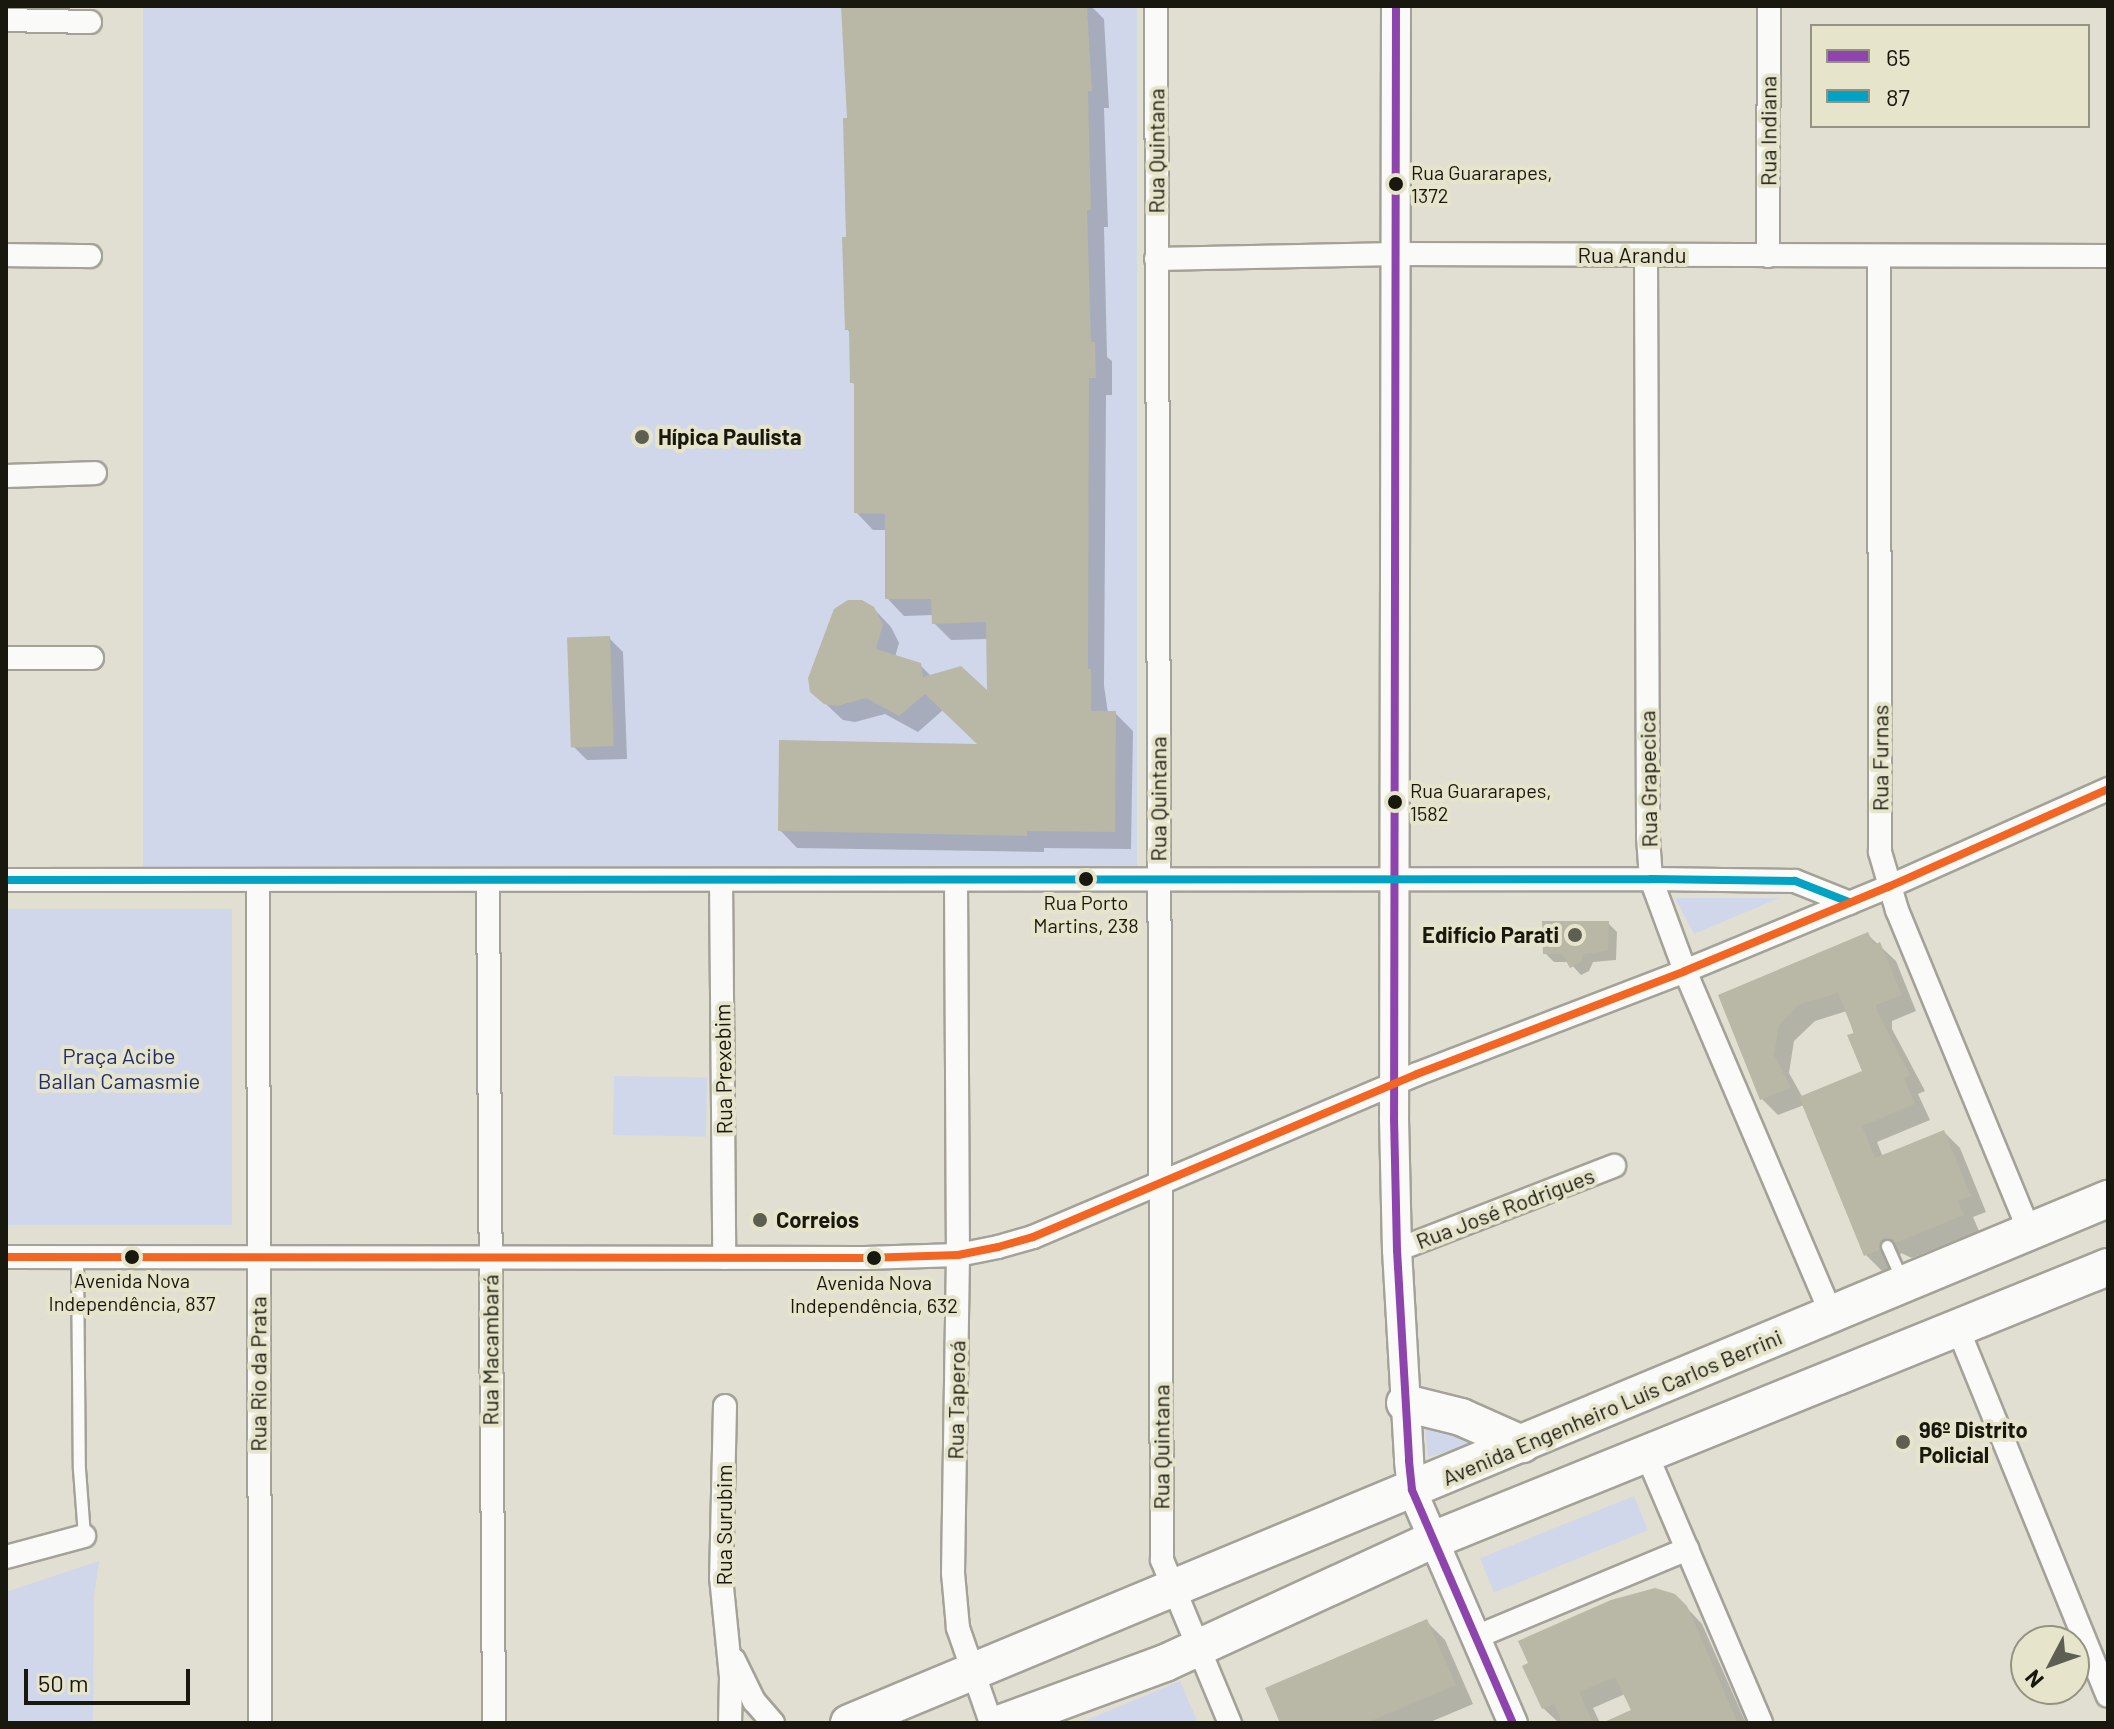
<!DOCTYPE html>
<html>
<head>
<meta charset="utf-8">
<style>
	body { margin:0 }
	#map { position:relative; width:2114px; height:1729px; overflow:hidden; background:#e0dfd1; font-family:Barlow,sans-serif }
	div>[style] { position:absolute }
	.green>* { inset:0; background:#d0d7ea; transform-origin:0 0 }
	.shadow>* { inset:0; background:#0003 }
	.building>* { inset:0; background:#b9b7a5; transform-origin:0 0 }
	.roads { filter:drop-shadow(2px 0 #a4a298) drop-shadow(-2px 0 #a4a298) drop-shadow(0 2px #a4a298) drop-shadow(0 -2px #a4a298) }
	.service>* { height:11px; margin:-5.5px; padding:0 5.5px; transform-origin:5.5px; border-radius:5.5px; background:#fafaf8 }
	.minor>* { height:22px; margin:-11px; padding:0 11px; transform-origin:11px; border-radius:11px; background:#fafaf8 }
	.tertiary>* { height:28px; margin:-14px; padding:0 14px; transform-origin:14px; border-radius:14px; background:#fafaf8 }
	.primary>* { height:36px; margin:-18px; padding:0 18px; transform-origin:18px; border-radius:18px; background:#fafaf8 }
	.bus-1>* { height:8px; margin:-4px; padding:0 4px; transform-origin:4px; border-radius:4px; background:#8e44ad }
	.bus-2>* { height:8px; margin:-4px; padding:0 4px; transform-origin:4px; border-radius:4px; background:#01a2c4 }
	.bus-3>* { height:8px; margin:-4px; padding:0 4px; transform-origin:4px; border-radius:4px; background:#f26522 }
	.dots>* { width:22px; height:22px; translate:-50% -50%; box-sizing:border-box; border:4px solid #e6e5cb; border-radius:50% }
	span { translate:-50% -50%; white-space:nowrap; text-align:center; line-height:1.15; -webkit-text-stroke:8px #e6e5cb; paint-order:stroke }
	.bus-label { font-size:20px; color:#19180f }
	.left { translate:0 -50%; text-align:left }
	.street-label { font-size:22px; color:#19180f }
	.poi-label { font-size:22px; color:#19180f; font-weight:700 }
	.right { translate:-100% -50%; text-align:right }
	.park-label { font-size:22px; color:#202e70 }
	.frame { position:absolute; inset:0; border:8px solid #19180f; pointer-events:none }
	.legend { position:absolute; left:1810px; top:24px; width:280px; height:104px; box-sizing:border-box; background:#e6e5cb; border:2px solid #949380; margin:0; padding:10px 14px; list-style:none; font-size:24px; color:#19180f }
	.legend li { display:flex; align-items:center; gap:16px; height:40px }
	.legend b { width:40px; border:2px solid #949380 }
	.north { position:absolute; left:2010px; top:1625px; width:80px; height:80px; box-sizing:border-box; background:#e6e5cb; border:2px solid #949380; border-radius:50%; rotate:229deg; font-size:22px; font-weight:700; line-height:32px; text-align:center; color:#19180f }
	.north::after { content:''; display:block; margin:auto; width:28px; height:36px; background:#5f5e53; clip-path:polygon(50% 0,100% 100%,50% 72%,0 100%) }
	.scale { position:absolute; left:24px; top:1669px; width:166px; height:36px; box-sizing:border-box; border:4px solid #19180f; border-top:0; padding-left:10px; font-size:24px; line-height:28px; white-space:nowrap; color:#19180f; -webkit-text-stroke:6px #e6e5cb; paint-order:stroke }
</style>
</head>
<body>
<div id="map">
	<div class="green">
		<div style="left:143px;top:6px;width:994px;height:861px"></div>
		<div style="clip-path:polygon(1675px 898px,1779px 898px,1694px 934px)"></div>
		<div style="left:6px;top:909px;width:226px;height:316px"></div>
		<div style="left:614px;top:1076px;width:93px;height:59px;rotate:1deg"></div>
		<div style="clip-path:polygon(1424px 1414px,1483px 1441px,1428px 1457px)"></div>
		<div style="left:1634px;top:1496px;width:37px;height:166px;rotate:68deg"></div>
		<div style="clip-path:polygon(99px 1561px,94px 1596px,93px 1723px,6px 1723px,6px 1592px)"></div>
		<div style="clip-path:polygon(1180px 1681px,1198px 1723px,1080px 1723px)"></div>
	</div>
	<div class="shadow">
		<div style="clip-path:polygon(844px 6px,1091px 6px,1104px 19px,1109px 108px,1104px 108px,1108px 227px,1104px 227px,1107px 357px,1112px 361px,1112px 395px,1106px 395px,1104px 686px,1108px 713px,1115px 713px,1133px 731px,1131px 849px,1044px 848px,1044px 852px,797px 848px,780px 830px,981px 746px,943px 710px,918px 732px,885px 714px,855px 722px,843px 720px,812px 691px,873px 608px,891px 627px,899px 643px,895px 657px,920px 665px,931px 676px,989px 695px,988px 639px,951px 640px,934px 623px,933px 615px,904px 616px,887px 598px,887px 530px,873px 530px,856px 512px,856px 386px,852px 382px,851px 334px,847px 329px,845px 120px,849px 120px)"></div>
		<div style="clip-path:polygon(609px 638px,623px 652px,627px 759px,587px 760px,573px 746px)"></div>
		<div style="clip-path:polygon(1608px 923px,1617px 932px,1616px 960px,1593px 962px,1589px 971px,1581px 975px,1569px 962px,1554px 962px,1545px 953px)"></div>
		<div style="clip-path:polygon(evenodd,1868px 935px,1896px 961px,1916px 1011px,1892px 1021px,1892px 1029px,1925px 1091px,1918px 1094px,1930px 1120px,1877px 1142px,1883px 1157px,1944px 1132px,1960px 1148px,1986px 1212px,1973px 1217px,1979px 1231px,1912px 1258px,1901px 1253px,1895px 1266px,1882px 1271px,1866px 1255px,1804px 1105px,1778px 1115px,1762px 1099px,1720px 996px,1868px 935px,1847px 1011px,1865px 1072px,1803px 1098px,1789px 1073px,1794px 1041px,1815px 1021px,1847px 1011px)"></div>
		<div style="clip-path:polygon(1686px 1607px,1702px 1624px,1746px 1723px,1607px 1723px,1633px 1711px,1625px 1694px,1593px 1708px,1600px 1723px,1559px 1723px,1543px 1708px)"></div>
		<div style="clip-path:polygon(1426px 1621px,1445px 1640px,1473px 1704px,1428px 1723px,1282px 1723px)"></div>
	</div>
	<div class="building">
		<div style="clip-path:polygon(841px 6px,1087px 6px,1092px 91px,1088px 91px,1091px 210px,1087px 210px,1091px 342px,1095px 342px,1096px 378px,1089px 378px,1088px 669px,1091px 669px,1091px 711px,1116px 711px,1115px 832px,1027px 831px,1027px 836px,778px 831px,779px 740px,977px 744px,925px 694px,899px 716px,866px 698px,837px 706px,824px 704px,810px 692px,808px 678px,834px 609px,848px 600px,862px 600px,874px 607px,883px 624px,876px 649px,921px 663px,923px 677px,961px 666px,987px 690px,986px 622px,932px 624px,931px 599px,885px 599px,885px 514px,854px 513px,854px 383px,850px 383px,849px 330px,845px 330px,842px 237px,846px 237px,843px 118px,847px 118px)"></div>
		<div style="left:610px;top:636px;width:110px;height:43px;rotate:88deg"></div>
		<div style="clip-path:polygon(1542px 921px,1609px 921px,1608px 951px,1584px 954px,1581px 962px,1570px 968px,1562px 954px,1543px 954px)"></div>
		<div style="clip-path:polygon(1868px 932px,1874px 945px,1880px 942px,1902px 995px,1876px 1005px,1877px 1011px,1910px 1075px,1904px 1078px,1915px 1104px,1862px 1126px,1875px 1158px,1944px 1130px,1971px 1196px,1958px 1201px,1964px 1215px,1895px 1243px,1884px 1238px,1879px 1250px,1864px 1256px,1799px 1097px,1862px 1071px,1847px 1035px,1854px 1033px,1838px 993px,1798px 1005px,1779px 1025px,1774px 1055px,1791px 1088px,1760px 1100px,1718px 995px)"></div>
		<div style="clip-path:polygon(1655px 1588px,1675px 1594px,1687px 1606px,1738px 1723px,1602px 1723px,1631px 1710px,1615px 1677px,1579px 1692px,1593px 1723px,1562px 1723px,1554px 1704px,1542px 1709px,1522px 1666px,1528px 1663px,1518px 1641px,1611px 1600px)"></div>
		<div style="clip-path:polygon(1427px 1619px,1456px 1685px,1366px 1723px,1280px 1723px,1265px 1688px)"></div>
	</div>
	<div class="roads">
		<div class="service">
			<div style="left:1887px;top:1246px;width:37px;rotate:66deg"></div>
			<div style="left:77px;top:1257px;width:212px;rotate:89.5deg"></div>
			<div style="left:79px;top:1469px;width:67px;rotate:85.7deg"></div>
		</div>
		<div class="minor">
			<div style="left:1156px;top:6px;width:1554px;rotate:89.78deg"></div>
			<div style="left:1162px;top:1560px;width:177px;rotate:67.4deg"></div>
			<div style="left:6px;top:20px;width:84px;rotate:1.4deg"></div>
			<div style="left:6px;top:255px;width:84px;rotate:0.7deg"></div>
			<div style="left:1646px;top:255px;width:582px;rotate:89.8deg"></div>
			<div style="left:1648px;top:837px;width:42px;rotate:85.9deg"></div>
			<div style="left:1651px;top:879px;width:98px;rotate:69.7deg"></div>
			<div style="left:1685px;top:971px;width:374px;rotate:66.9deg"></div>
			<div style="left:1768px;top:256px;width:250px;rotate:-89.8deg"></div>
			<div style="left:1879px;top:257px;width:595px;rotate:89.9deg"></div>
			<div style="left:1880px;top:852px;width:60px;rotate:73.7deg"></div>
			<div style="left:1897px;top:910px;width:347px;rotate:67.6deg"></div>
			<div style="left:1156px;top:259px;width:240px;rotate:-1.2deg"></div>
			<div style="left:1396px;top:254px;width:712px;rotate:0.16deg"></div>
			<div style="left:6px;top:476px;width:89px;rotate:-1.9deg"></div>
			<div style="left:6px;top:658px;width:86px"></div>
			<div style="left:6px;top:880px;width:1645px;rotate:-0.03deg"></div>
			<div style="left:1651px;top:879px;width:144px;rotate:0.8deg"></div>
			<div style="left:1795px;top:881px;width:59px;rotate:21.8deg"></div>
			<div style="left:258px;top:880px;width:843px;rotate:89.86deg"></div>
			<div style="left:721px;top:880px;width:378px;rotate:89.5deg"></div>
			<div style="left:956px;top:880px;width:375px;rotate:89.7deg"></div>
			<div style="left:958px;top:1255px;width:318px;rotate:90.9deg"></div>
			<div style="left:953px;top:1573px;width:55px;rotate:84.8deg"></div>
			<div style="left:958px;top:1628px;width:101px;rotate:70.8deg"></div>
			<div style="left:488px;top:881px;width:842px;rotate:89.59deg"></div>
			<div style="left:1397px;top:1250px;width:233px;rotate:-21.2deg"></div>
			<div style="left:6px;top:1257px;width:859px;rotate:0.07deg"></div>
			<div style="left:865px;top:1258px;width:93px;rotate:-1.8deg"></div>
			<div style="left:958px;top:1255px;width:41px;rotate:-11.3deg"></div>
			<div style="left:998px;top:1247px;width:36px;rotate:-16deg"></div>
			<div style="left:1033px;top:1237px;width:417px;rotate:-23deg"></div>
			<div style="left:1417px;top:1074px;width:287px;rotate:-21deg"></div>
			<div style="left:1685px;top:971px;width:220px;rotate:-22.5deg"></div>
			<div style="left:1888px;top:887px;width:241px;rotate:-24deg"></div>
			<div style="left:1958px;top:1329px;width:396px;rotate:67.8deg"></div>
			<div style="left:725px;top:1406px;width:171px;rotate:91.3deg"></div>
			<div style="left:721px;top:1577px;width:100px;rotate:84.3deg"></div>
			<div style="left:731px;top:1677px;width:46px;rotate:91.2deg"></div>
			<div style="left:1646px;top:1453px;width:293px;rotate:66.9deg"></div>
			<div style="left:6px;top:1557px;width:81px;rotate:-15.1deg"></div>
			<div style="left:1476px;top:1637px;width:229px;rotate:-22.6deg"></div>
			<div style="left:734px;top:1660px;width:46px;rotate:64deg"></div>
			<div style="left:754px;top:1701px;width:29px;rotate:49deg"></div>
		</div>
		<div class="tertiary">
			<div style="left:1396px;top:6px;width:1112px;rotate:90.1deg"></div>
			<div style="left:1394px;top:1118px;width:132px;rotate:88.7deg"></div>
			<div style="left:1397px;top:1250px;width:211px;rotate:86.7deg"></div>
			<div style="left:1409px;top:1461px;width:29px;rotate:84deg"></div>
			<div style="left:1412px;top:1490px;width:254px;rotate:66.6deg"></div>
		</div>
		<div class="primary">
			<div style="left:1405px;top:1403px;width:58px;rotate:14deg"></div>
			<div style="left:1461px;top:1417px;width:67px;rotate:23.9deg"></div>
			<div style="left:849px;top:1723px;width:1364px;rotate:-22.6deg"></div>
			<div style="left:1002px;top:1723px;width:174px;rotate:-20.2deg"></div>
			<div style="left:1165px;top:1663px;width:295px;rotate:-24.7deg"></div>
			<div style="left:1433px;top:1540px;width:728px;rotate:-22.02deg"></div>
		</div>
	</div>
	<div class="bus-1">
		<div style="left:1396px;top:6px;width:1112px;rotate:90.1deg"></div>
		<div style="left:1394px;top:1118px;width:132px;rotate:88.7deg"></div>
		<div style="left:1397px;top:1250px;width:211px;rotate:86.7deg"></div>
		<div style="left:1409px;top:1461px;width:29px;rotate:84deg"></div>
		<div style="left:1412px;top:1490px;width:254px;rotate:66.6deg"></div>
	</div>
	<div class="bus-2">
		<div style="left:6px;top:880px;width:1645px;rotate:-0.03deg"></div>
		<div style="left:1651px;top:879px;width:144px;rotate:0.8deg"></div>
		<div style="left:1795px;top:881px;width:58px;rotate:21.3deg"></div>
	</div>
	<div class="bus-3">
		<div style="left:6px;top:1257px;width:859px;rotate:0.07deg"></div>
		<div style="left:865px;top:1258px;width:93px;rotate:-1.8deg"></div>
		<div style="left:958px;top:1255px;width:41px;rotate:-11.3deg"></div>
		<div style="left:998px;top:1247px;width:36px;rotate:-16deg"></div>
		<div style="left:1033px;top:1237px;width:417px;rotate:-23deg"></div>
		<div style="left:1417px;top:1074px;width:287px;rotate:-21deg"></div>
		<div style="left:1685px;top:971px;width:220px;rotate:-22.5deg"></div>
		<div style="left:1888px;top:887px;width:241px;rotate:-24deg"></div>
	</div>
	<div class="dots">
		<div style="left:1396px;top:184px;background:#19180f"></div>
		<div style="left:642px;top:437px;background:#5f5e53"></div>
		<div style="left:1395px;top:802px;background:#19180f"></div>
		<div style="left:1086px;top:879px;background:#19180f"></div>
		<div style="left:1575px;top:935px;background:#5f5e53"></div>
		<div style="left:760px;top:1220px;background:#5f5e53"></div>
		<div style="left:132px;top:1257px;background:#19180f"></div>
		<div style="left:874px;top:1258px;background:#19180f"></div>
		<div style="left:1903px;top:1442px;background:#5f5e53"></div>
	</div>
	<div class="bus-label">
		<span class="left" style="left:1411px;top:184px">Rua Guararapes,<br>1372</span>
		<span class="left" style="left:1410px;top:802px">Rua Guararapes,<br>1582</span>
		<span style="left:1086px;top:914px">Rua Porto<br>Martins, 238</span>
		<span style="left:132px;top:1292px">Avenida Nova<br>Independência, 837</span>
		<span style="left:874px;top:1294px">Avenida Nova<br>Independência, 632</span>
	</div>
	<div class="street-label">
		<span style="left:1768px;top:131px;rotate:-90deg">Rua Indiana</span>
		<span style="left:1156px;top:151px;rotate:-90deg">Rua Quintana</span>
		<span style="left:1632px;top:255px">Rua Arandu</span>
		<span style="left:1880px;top:758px;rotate:-90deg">Rua Furnas</span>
		<span style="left:1648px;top:779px;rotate:-91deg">Rua Grapecica</span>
		<span style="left:1158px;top:799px;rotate:-90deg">Rua Quintana</span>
		<span style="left:723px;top:1069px;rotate:-91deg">Rua Prexebim</span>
		<span style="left:1505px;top:1208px;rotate:-21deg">Rua José Rodrigues</span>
		<span style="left:490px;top:1350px;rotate:-90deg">Rua Macambará</span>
		<span style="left:258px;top:1374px;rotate:-90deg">Rua Rio da Prata</span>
		<span style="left:956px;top:1400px;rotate:-89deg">Rua Taperoá</span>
		<span style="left:1612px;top:1407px;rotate:-23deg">Avenida Engenheiro Luís Carlos Berrini</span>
		<span style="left:1161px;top:1447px;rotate:-90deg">Rua Quintana</span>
		<span style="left:724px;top:1525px;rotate:-90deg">Rua Surubim</span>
	</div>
	<div class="poi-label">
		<span class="left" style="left:658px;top:437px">Hípica Paulista</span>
		<span class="right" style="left:1559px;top:935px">Edifício Parati</span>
		<span class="left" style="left:776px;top:1220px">Correios</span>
		<span class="left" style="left:1919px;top:1442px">96º Distrito<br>Policial</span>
	</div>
	<div class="park-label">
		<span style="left:119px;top:1068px">Praça Acibe<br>Ballan Camasmie</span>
	</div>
	<div class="frame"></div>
	<ul class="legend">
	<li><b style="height:10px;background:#8e44ad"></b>65</li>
	<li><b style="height:10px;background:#01a2c4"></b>87</li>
	</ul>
	<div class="north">N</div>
	<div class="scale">50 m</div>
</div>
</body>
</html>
